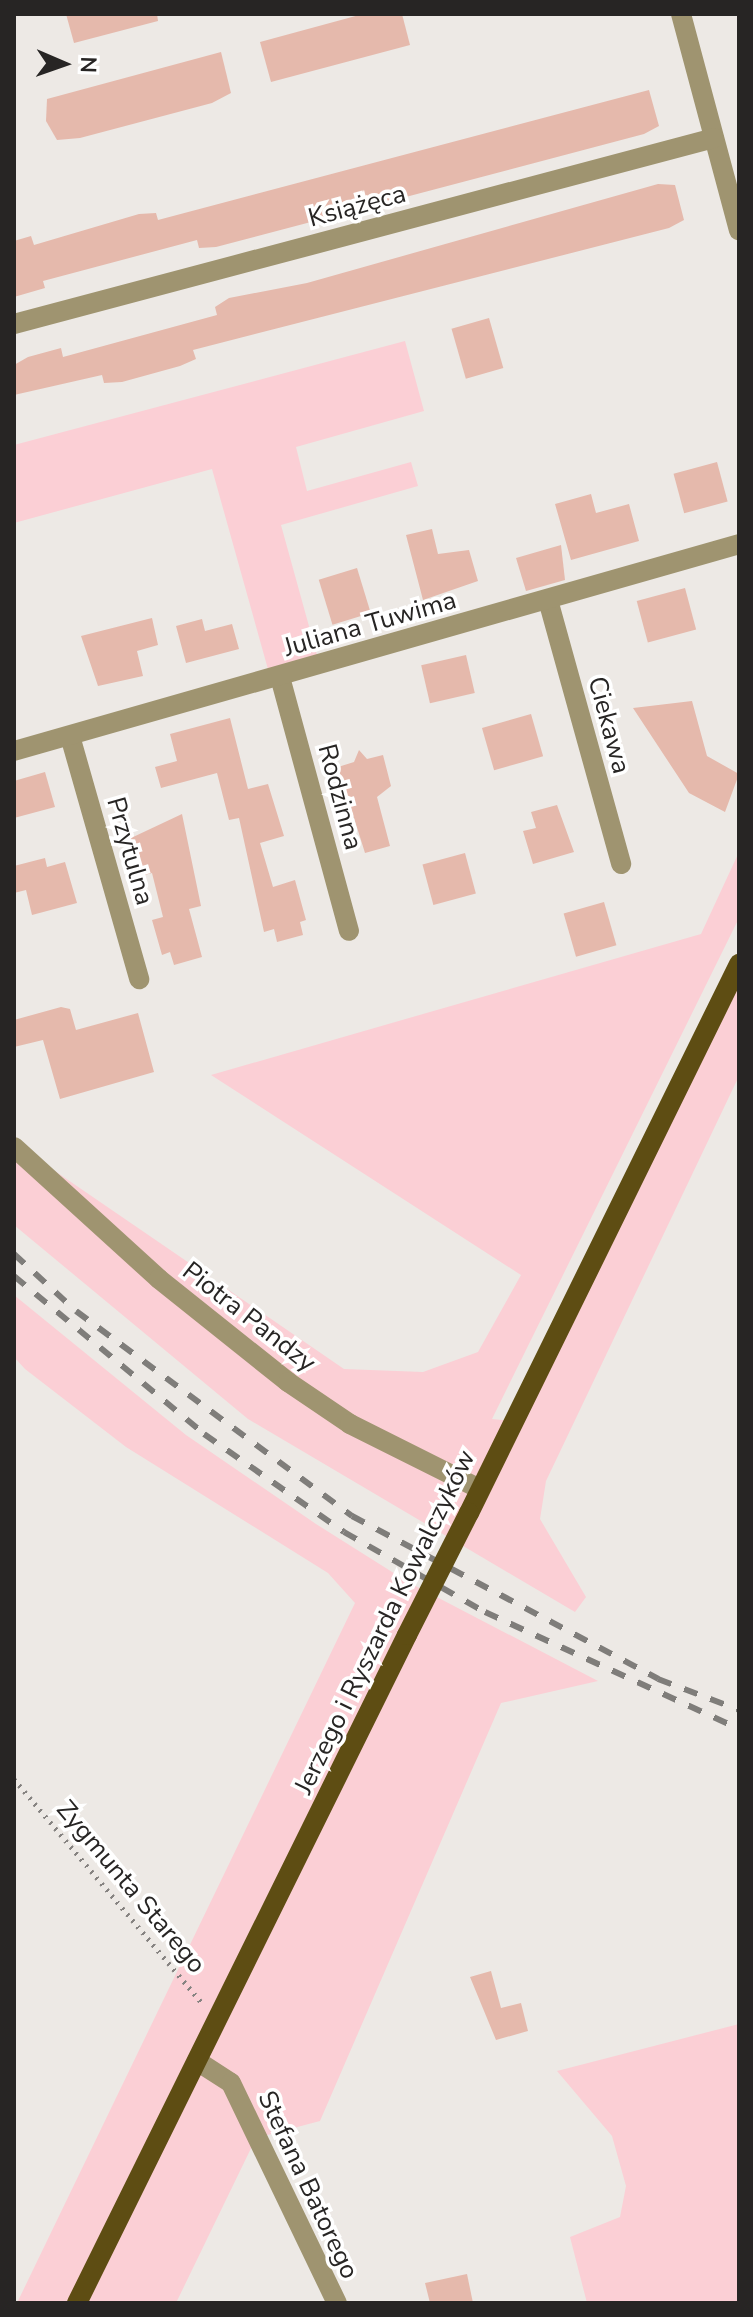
<!DOCTYPE html>
<html>
<head>
<meta charset="utf-8">
<style>
	body { margin:0 }
	#map { position:relative; width:753px; height:2317px; overflow:hidden; background:#ede9e5; font-family:"Nunito Sans",sans-serif }
	div>[style] { position:absolute }
	.green>* { inset:0; background:#fbcfd5 }
	.building>* { inset:0; background:#e5b9ac; transform-origin:0 0 }
	.path>* { height:5px; margin-top:-2.5px; transform-origin:0; background:repeating-linear-gradient(90deg,#868381 0 2px,transparent 0 8px) }
	.minor>* { height:20px; margin:-10px; padding:0 10px; transform-origin:10px; border-radius:10px; background:#9f9470 }
	.major>* { height:20px; margin:-10px; padding:0 10px; transform-origin:10px; border-radius:10px; background:#5e4d13 }
	.rail>* { height:6px; margin-top:-3px; transform-origin:0; background:repeating-linear-gradient(90deg,#7f7d7a 0 14px,transparent 0 28px) }
	.major-bridge>* { height:20px; margin:-10px; padding:0 10px; transform-origin:10px; border-radius:10px; background:#5e4d13 }
	span { translate:-50% -50%; white-space:nowrap; text-align:center; line-height:1.15; -webkit-text-stroke:7px #fff; paint-order:stroke }
	.street-label { font-size:26px; color:#272524 }
	.frame { position:absolute; inset:0; border:16px solid #272524; pointer-events:none }
	.north { position:absolute; left:24px; top:24px; width:80px; height:80px; -webkit-text-stroke:6px #fff; paint-order:stroke; rotate:92deg; font-size:22px; font-weight:700; line-height:32px; text-align:center; color:#272524 }
	.north::after { content:''; display:block; margin:auto; width:28px; height:36px; background:#272524; clip-path:polygon(50% 0,100% 100%,50% 72%,0 100%) }
</style>
</head>
<body>
<div id="map">
	<div class="green">
		<div style="clip-path:polygon(405px 341px,424px 411px,296px 447px,307px 491px,411px 462px,418px 486px,281px 525px,320px 666px,271px 680px,212px 469px,14px 523px,14px 445px)"></div>
		<div style="clip-path:polygon(739px 852px,739px 918px,492px 1419px,513px 1421px,739px 964px,739px 1076px,546px 1481px,540px 1519px,586px 1597px,575px 1612px,248px 1419px,14px 1225px,14px 1143px,344px 1369px,423px 1372px,478px 1352px,521px 1275px,211px 1075px,701px 934px)"></div>
		<div style="clip-path:polygon(14px 1295px,186px 1435px,316px 1524px,408px 1582px,598px 1681px,501px 1703px,320px 2121px,256px 2138px,176px 2303px,17px 2303px,355px 1603px,328px 1573px,126px 1447px,25px 1369px,14px 1357px)"></div>
		<div style="clip-path:polygon(739px 2024px,739px 2303px,587px 2303px,570px 2237px,620px 2217px,626px 2186px,612px 2136px,557px 2071px)"></div>
	</div>
	<div class="building">
		<div style="clip-path:polygon(66px 14px,157px 14px,158px 21px,74px 43px)"></div>
		<div style="clip-path:polygon(363px 14px,402px 14px,410px 45px,271px 82px,260px 42px)"></div>
		<div style="clip-path:polygon(221px 52px,231px 93px,212px 103px,80px 138px,57px 140px,46px 121px,47px 99px)"></div>
		<div style="clip-path:polygon(649px 90px,659px 126px,644px 134px,216px 247px,199px 248px,197px 240px,43px 281px,45px 288px,14px 297px,14px 241px,31px 236px,34px 245px,139px 214px,156px 213px,158px 220px)"></div>
		<div style="clip-path:polygon(658px 184px,675px 185px,684px 220px,669px 228px,193px 350px,196px 359px,180px 366px,122px 382px,104px 383px,102px 375px,14px 395px,14px 365px,28px 357px,61px 348px,63px 357px,217px 315px,215px 307px,229px 298px,307px 283px)"></div>
		<div style="left:489px;top:318px;width:52px;height:39px;rotate:74deg"></div>
		<div style="left:717px;top:462px;width:41px;height:45px;rotate:75deg"></div>
		<div style="clip-path:polygon(591px 494px,596px 513px,629px 504px,639px 541px,571px 560px,555px 504px)"></div>
		<div style="clip-path:polygon(432px 529px,438px 554px,469px 550px,478px 581px,423px 600px,406px 535px)"></div>
		<div style="clip-path:polygon(561px 545px,565px 580px,526px 591px,516px 558px)"></div>
		<div style="left:357px;top:568px;width:47px;height:40px;rotate:73deg"></div>
		<div style="left:685px;top:588px;width:43px;height:50px;rotate:75deg"></div>
		<div style="clip-path:polygon(152px 618px,158px 645px,137px 651px,143px 676px,98px 686px,81px 636px)"></div>
		<div style="clip-path:polygon(202px 619px,205px 631px,232px 624px,239px 649px,186px 663px,176px 626px)"></div>
		<div style="left:466px;top:655px;width:39px;height:46px;rotate:77deg"></div>
		<div style="clip-path:polygon(692px 701px,707px 756px,739px 774px,725px 812px,689px 793px,633px 708px)"></div>
		<div style="left:531px;top:714px;width:44px;height:51px;rotate:74deg"></div>
		<div style="clip-path:polygon(230px 718px,248px 789px,268px 784px,284px 836px,260px 843px,273px 887px,295px 880px,306px 920px,300px 922px,303px 935px,277px 942px,274px 929px,264px 932px,239px 818px,229px 820px,217px 773px,161px 788px,155px 767px,177px 761px,170px 734px)"></div>
		<div style="clip-path:polygon(359px 750px,367px 759px,383px 755px,391px 786px,377px 797px,390px 846px,365px 853px,338px 767px,354px 762px)"></div>
		<div style="clip-path:polygon(45px 772px,55px 807px,14px 818px,14px 781px)"></div>
		<div style="clip-path:polygon(557px 805px,574px 852px,533px 864px,523px 831px,536px 828px,531px 812px)"></div>
		<div style="clip-path:polygon(182px 814px,201px 906px,189px 909px,202px 957px,174px 965px,170px 952px,162px 955px,152px 920px,163px 917px,152px 873px,141px 876px,131px 838px)"></div>
		<div style="left:465px;top:853px;width:42px;height:44px;rotate:75deg"></div>
		<div style="clip-path:polygon(45px 858px,47px 867px,65px 862px,77px 903px,32px 915px,26px 890px,14px 893px,14px 866px)"></div>
		<div style="left:604px;top:902px;width:45px;height:42px;rotate:74deg"></div>
		<div style="clip-path:polygon(61px 1007px,70px 1009px,76px 1030px,138px 1013px,154px 1072px,60px 1099px,43px 1040px,14px 1047px,14px 1020px)"></div>
		<div style="clip-path:polygon(491px 1971px,501px 2008px,521px 2003px,528px 2031px,496px 2040px,470px 1977px)"></div>
		<div style="clip-path:polygon(467px 2274px,473px 2303px,430px 2303px,425px 2283px)"></div>
	</div>
	<div class="path">
		<div style="left:14px;top:1779px;width:291px;rotate:50deg"></div>
	</div>
	<div class="minor">
		<div style="left:681px;top:14px;width:224px;rotate:75deg"></div>
		<div style="left:14px;top:324px;width:724px;rotate:-14.88deg"></div>
		<div style="left:548px;top:600px;width:274px;rotate:74.5deg"></div>
		<div style="left:280px;top:677px;width:263px;rotate:74.8deg"></div>
		<div style="left:70px;top:736px;width:253px;rotate:74.1deg"></div>
		<div style="left:14px;top:751px;width:754px;rotate:-15.93deg"></div>
		<div style="left:14px;top:1147px;width:196px;rotate:42.3deg"></div>
		<div style="left:159px;top:1279px;width:165px;rotate:38.6deg"></div>
		<div style="left:288px;top:1382px;width:75px;rotate:34.1deg"></div>
		<div style="left:350px;top:1424px;width:145px;rotate:26.6deg"></div>
		<div style="left:197px;top:2061px;width:40px;rotate:32.9deg"></div>
		<div style="left:231px;top:2083px;width:244px;rotate:64.3deg"></div>
	</div>
	<div class="major">
		<div style="left:469px;top:1513px;width:612px;rotate:-63.81deg"></div>
		<div style="left:77px;top:2303px;width:745px;rotate:-63.71deg"></div>
	</div>
	<div class="rail">
		<div style="left:14px;top:1254px;width:84px;rotate:42.6deg"></div>
		<div style="left:76px;top:1311px;width:344px;rotate:36.6deg"></div>
		<div style="left:352px;top:1516px;width:347px;rotate:28deg"></div>
		<div style="left:658px;top:1679px;width:87px;rotate:20.9deg"></div>
		<div style="left:14px;top:1276px;width:247px;rotate:39.7deg"></div>
		<div style="left:204px;top:1434px;width:171px;rotate:35deg"></div>
		<div style="left:344px;top:1532px;width:162px;rotate:29.6deg"></div>
		<div style="left:485px;top:1612px;width:280px;rotate:24.7deg"></div>
	</div>
	<div class="major-bridge">
		<div style="left:407px;top:1635px;width:137px;rotate:-63.1deg"></div>
	</div>
	<div class="street-label">
		<span style="left:357px;top:206px;rotate:-15deg">Książęca</span>
		<span style="left:370px;top:624px;rotate:-16deg">Juliana Tuwima</span>
		<span style="left:609px;top:725px;rotate:75deg">Ciekawa</span>
		<span style="left:340px;top:797px;rotate:75deg">Rodzinna</span>
		<span style="left:130px;top:851px;rotate:74deg">Przytulna</span>
		<span style="left:249px;top:1317px;rotate:38deg">Piotra Pandzy</span>
		<span style="left:385px;top:1622px;rotate:-64deg">Jerzego i Ryszarda Kowalczyków</span>
		<span style="left:131px;top:1887px;rotate:50deg">Zygmunta Starego</span>
		<span style="left:308px;top:2185px;rotate:65deg">Stefana Batorego</span>
	</div>
	<div class="frame"></div>
	<div class="north">N</div>
</div>
</body>
</html>
